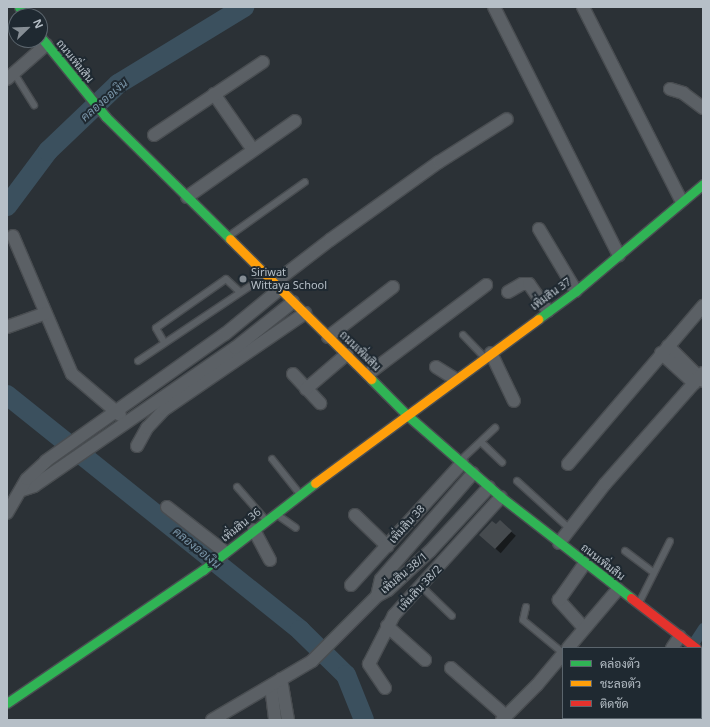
<!DOCTYPE html>
<html>
<head>
<meta charset="utf-8">
<style>
	body { margin:0 }
	#map { position:relative; width:710px; height:727px; overflow:hidden; background:#2b3136; font-family:"Noto Sans",Sarabun,sans-serif }
	div>[style] { position:absolute }
	.shadow>* { inset:0; background:#0007; transform-origin:0 0 }
	.canal>* { height:11px; margin:-5.5px; padding:0 5.5px; transform-origin:5.5px; border-radius:5.5px; background:#3b505e }
	.river>* { height:20px; margin:-10px; padding:0 10px; transform-origin:10px; border-radius:10px; background:#3b505e }
	.building>* { inset:0; background:#464b4f }
	.roads { filter:drop-shadow(1px 0 #494d51) drop-shadow(-1px 0 #494d51) drop-shadow(0 1px #494d51) drop-shadow(0 -1px #494d51) }
	.lane>* { height:6px; margin:-3px; padding:0 3px; transform-origin:3px; border-radius:3px; background:#5b6065 }
	.street>* { height:12px; margin:-6px; padding:0 6px; transform-origin:6px; border-radius:6px; background:#5b6065 }
	.fast>* { height:9px; margin:-4.5px; padding:0 4.5px; transform-origin:4.5px; border-radius:4.5px; background:#30b455 }
	.slow>* { height:9px; margin:-4.5px; padding:0 4.5px; transform-origin:4.5px; border-radius:4.5px; background:#ff9f0a }
	.jam>* { height:9px; margin:-4.5px; padding:0 4.5px; transform-origin:4.5px; border-radius:4.5px; background:#e5322d }
	.dots>* { width:11px; height:11px; translate:-50% -50%; box-sizing:border-box; border:2px solid #1f2931; border-radius:50% }
	span { translate:-50% -50%; white-space:nowrap; text-align:center; line-height:1.15; -webkit-text-stroke:4px #1f2931; paint-order:stroke }
	.street-label { font-size:11px; color:#b6bfc7 }
	.poi-label { font-size:11px; color:#b6bfc7 }
	.left { translate:0 -50%; text-align:left }
	.water-label { font-size:12px; color:#7994a7; font-style:italic }
	.frame { position:absolute; inset:0; border:8px solid #b6bfc7; pointer-events:none }
	.legend { position:absolute; left:562px; top:647px; width:140px; height:72px; box-sizing:border-box; background:#1f2931; border:1px solid #5b656d; margin:0; padding:5px 7px; list-style:none; font-size:12px; color:#b6bfc7 }
	.legend li { display:flex; align-items:center; gap:8px; height:20px }
	.legend b { width:20px; border:1px solid #5b656d }
	.north { position:absolute; left:8px; top:8px; width:40px; height:40px; box-sizing:border-box; background:#1f2931; border:1px solid #5b656d; border-radius:50%; rotate:67deg; font-size:11px; font-weight:700; line-height:16px; text-align:center; color:#b6bfc7 }
	.north::after { content:''; display:block; margin:auto; width:14px; height:18px; background:#858d94; clip-path:polygon(50% 0,100% 100%,50% 72%,0 100%) }
</style>
</head>
<body>
<div id="map">
	<div class="shadow">
		<div style="left:500px;top:522px;width:21px;height:23px;rotate:41deg"></div>
	</div>
	<div class="canal">
		<div style="left:690px;top:648px;width:24px;rotate:-57deg"></div>
		<div style="left:652px;top:720px;width:2px;rotate:-63deg"></div>
	</div>
	<div class="river">
		<div style="left:7px;top:206px;width:69px;rotate:-53.3deg"></div>
		<div style="left:48px;top:151px;width:97px;rotate:-43.7deg"></div>
		<div style="left:118px;top:84px;width:148px;rotate:-31.4deg"></div>
		<div style="left:7px;top:395px;width:376px;rotate:38.7deg"></div>
		<div style="left:300px;top:630px;width:64px;rotate:44.4deg"></div>
		<div style="left:346px;top:675px;width:48px;rotate:68.2deg"></div>
	</div>
	<div class="building">
		<div style="clip-path:polygon(500px 520px,512px 531px,495px 549px,479px 535px,492px 521px,496px 524px)"></div>
	</div>
	<div class="roads">
		<div class="lane">
			<div style="left:14px;top:73px;width:38px;rotate:58deg"></div>
			<div style="left:229px;top:236px;width:93px;rotate:-35.4deg"></div>
			<div style="left:463px;top:335px;width:30px;rotate:46deg"></div>
			<div style="left:164px;top:342px;width:16px;rotate:-120deg"></div>
			<div style="left:156px;top:328px;width:85px;rotate:-35deg"></div>
			<div style="left:226px;top:279px;width:19px;rotate:43deg"></div>
			<div style="left:138px;top:361px;width:153px;rotate:-33.8deg"></div>
			<div style="left:482px;top:443px;width:28px;rotate:44deg"></div>
			<div style="left:272px;top:459px;width:43px;rotate:51.5deg"></div>
			<div style="left:461px;top:460px;width:47px;rotate:-43.3deg"></div>
			<div style="left:517px;top:481px;width:72px;rotate:42.2deg"></div>
			<div style="left:237px;top:487px;width:43px;rotate:48.8deg"></div>
			<div style="left:276px;top:514px;width:24px;rotate:35deg"></div>
			<div style="left:625px;top:551px;width:36px;rotate:37deg"></div>
			<div style="left:421px;top:586px;width:43px;rotate:44.1deg"></div>
			<div style="left:639px;top:603px;width:69px;rotate:-63.4deg"></div>
			<div style="left:526px;top:607px;width:13px;rotate:103deg"></div>
			<div style="left:523px;top:620px;width:52px;rotate:39.5deg"></div>
		</div>
		<div class="street">
			<div style="left:494px;top:7px;width:278px;rotate:63.3deg"></div>
			<div style="left:583px;top:7px;width:216px;rotate:63.1deg"></div>
			<div style="left:7px;top:79px;width:52px;rotate:-41.1deg"></div>
			<div style="left:670px;top:89px;width:14px;rotate:17deg"></div>
			<div style="left:683px;top:93px;width:25px;rotate:37deg"></div>
			<div style="left:214px;top:94px;width:68px;rotate:55.1deg"></div>
			<div style="left:154px;top:135px;width:131px;rotate:-33.8deg"></div>
			<div style="left:187px;top:197px;width:132px;rotate:-35.1deg"></div>
			<div style="left:539px;top:229px;width:72px;rotate:59.2deg"></div>
			<div style="left:13px;top:236px;width:150px;rotate:66.9deg"></div>
			<div style="left:72px;top:374px;width:63px;rotate:40.5deg"></div>
			<div style="left:274px;top:283px;width:71px;rotate:-37.5deg"></div>
			<div style="left:330px;top:240px;width:134px;rotate:-35.6deg"></div>
			<div style="left:439px;top:162px;width:80px;rotate:-32.3deg"></div>
			<div style="left:508px;top:292px;width:16px;rotate:-30deg"></div>
			<div style="left:522px;top:284px;width:7px"></div>
			<div style="left:529px;top:284px;width:33px;rotate:55deg"></div>
			<div style="left:7px;top:327px;width:41px;rotate:-19.7deg"></div>
			<div style="left:328px;top:337px;width:82px;rotate:-37.6deg"></div>
			<div style="left:668px;top:346px;width:49px;rotate:45deg"></div>
			<div style="left:491px;top:353px;width:53px;rotate:64.4deg"></div>
			<div style="left:661px;top:353px;width:45px;rotate:42.3deg"></div>
			<div style="left:436px;top:367px;width:22px;rotate:32deg"></div>
			<div style="left:293px;top:374px;width:40px;rotate:47deg"></div>
			<div style="left:368px;top:374px;width:148px;rotate:-37deg"></div>
			<div style="left:306px;top:389px;width:54px;rotate:-40.5deg"></div>
			<div style="left:137px;top:446px;width:21px;rotate:-61deg"></div>
			<div style="left:147px;top:428px;width:26px;rotate:-47deg"></div>
			<div style="left:165px;top:409px;width:170px;rotate:-34.4deg"></div>
			<div style="left:568px;top:464px;width:208px;rotate:-49.5deg"></div>
			<div style="left:22px;top:490px;width:13px;rotate:-18deg"></div>
			<div style="left:34px;top:486px;width:244px;rotate:-34.5deg"></div>
			<div style="left:235px;top:348px;width:74px;rotate:-38.4deg"></div>
			<div style="left:167px;top:507px;width:73px;rotate:37.8deg"></div>
			<div style="left:7px;top:513px;width:39px;rotate:-60deg"></div>
			<div style="left:27px;top:479px;width:26px;rotate:-43deg"></div>
			<div style="left:46px;top:461px;width:219px;rotate:-35.4deg"></div>
			<div style="left:225px;top:334px;width:71px;rotate:-39.3deg"></div>
			<div style="left:355px;top:515px;width:45px;rotate:44.1deg"></div>
			<div style="left:254px;top:530px;width:34px;rotate:62deg"></div>
			<div style="left:559px;top:543px;width:75px;rotate:-52.1deg"></div>
			<div style="left:605px;top:484px;width:148px;rotate:-48.6deg"></div>
			<div style="left:351px;top:585px;width:165px;rotate:-47.7deg"></div>
			<div style="left:377px;top:596px;width:17px;rotate:-77deg"></div>
			<div style="left:381px;top:579px;width:140px;rotate:-49deg"></div>
			<div style="left:387px;top:626px;width:51px;rotate:41.8deg"></div>
			<div style="left:584px;top:628px;width:38px;rotate:-132deg"></div>
			<div style="left:559px;top:600px;width:45px;rotate:-54.9deg"></div>
			<div style="left:568px;top:648px;width:77px;rotate:-49.7deg"></div>
			<div style="left:672px;top:648px;width:14px;rotate:-56deg"></div>
			<div style="left:451px;top:668px;width:73px;rotate:41.1deg"></div>
			<div style="left:281px;top:679px;width:42px;rotate:80.3deg"></div>
			<div style="left:271px;top:686px;width:34px;rotate:83deg"></div>
			<div style="left:385px;top:688px;width:29px;rotate:-124deg"></div>
			<div style="left:369px;top:664px;width:55px;rotate:-63deg"></div>
			<div style="left:394px;top:615px;width:159px;rotate:-47.8deg"></div>
			<div style="left:212px;top:720px;width:116px;rotate:-30.5deg"></div>
			<div style="left:312px;top:661px;width:92px;rotate:-45deg"></div>
			<div style="left:377px;top:596px;width:13px;rotate:-29deg"></div>
			<div style="left:388px;top:590px;width:57px;rotate:-42.9deg"></div>
			<div style="left:430px;top:551px;width:87px;rotate:-47.3deg"></div>
			<div style="left:502px;top:720px;width:49px;rotate:-45deg"></div>
			<div style="left:537px;top:685px;width:40px;rotate:-50deg"></div>
			<div style="left:636px;top:720px;width:2px;rotate:-63deg"></div>
		</div>
		<div class="fast">
			<div style="left:19px;top:7px;width:11px;rotate:56deg"></div>
			<div style="left:40px;top:36px;width:104px;rotate:50.8deg"></div>
			<div style="left:106px;top:117px;width:174px;rotate:44.5deg"></div>
			<div style="left:538px;top:319px;width:47px;rotate:-36.4deg"></div>
			<div style="left:576px;top:291px;width:166px;rotate:-40.1deg"></div>
			<div style="left:371px;top:379px;width:51px;rotate:45deg"></div>
			<div style="left:407px;top:415px;width:125px;rotate:41.1deg"></div>
			<div style="left:501px;top:497px;width:165px;rotate:37.8deg"></div>
			<div style="left:7px;top:703px;width:237px;rotate:-34.2deg"></div>
			<div style="left:203px;top:570px;width:142px;rotate:-37.8deg"></div>
		</div>
		<div class="slow">
			<div style="left:230px;top:239px;width:199px;rotate:44.8deg"></div>
			<div style="left:315px;top:483px;width:277px;rotate:-36.3deg"></div>
		</div>
		<div class="jam">
			<div style="left:631px;top:598px;width:82px;rotate:37.6deg"></div>
		</div>
	</div>
	<div class="dots">
		<div style="left:243px;top:279px;background:#858d94"></div>
	</div>
	<div class="street-label">
		<span style="left:75px;top:61px;rotate:51deg">ถนนเพิ่มสิน</span>
		<span style="left:551px;top:294px;rotate:-36deg">เพิ่มสิน 37</span>
		<span style="left:360px;top:351px;rotate:44deg">ถนนเพิ่มสิน</span>
		<span style="left:407px;top:524px;rotate:-48deg">เพิ่มสิน 38</span>
		<span style="left:241px;top:525px;rotate:-38deg">เพิ่มสิน 36</span>
		<span style="left:603px;top:562px;rotate:38deg">ถนนเพิ่มสิน</span>
		<span style="left:404px;top:573px;rotate:-40deg">เพิ่มสิน 38/1</span>
		<span style="left:420px;top:588px;rotate:-47deg">เพิ่มสิน 38/2</span>
	</div>
	<div class="poi-label">
		<span class="left" style="left:251px;top:279px">Siriwat<br>Wittaya School</span>
	</div>
	<div class="water-label">
		<span style="left:104px;top:100px;rotate:-41deg">คลองออเงิน</span>
		<span style="left:197px;top:548px;rotate:39deg">คลองออเงิน</span>
	</div>
	<div class="frame"></div>
	<ul class="legend">
	<li><b style="height:5px;background:#30b455"></b>คล่องตัว</li>
	<li><b style="height:5px;background:#ff9f0a"></b>ชะลอตัว</li>
	<li><b style="height:5px;background:#e5322d"></b>ติดขัด</li>
	</ul>
	<div class="north">N</div>
</div>
</body>
</html>
